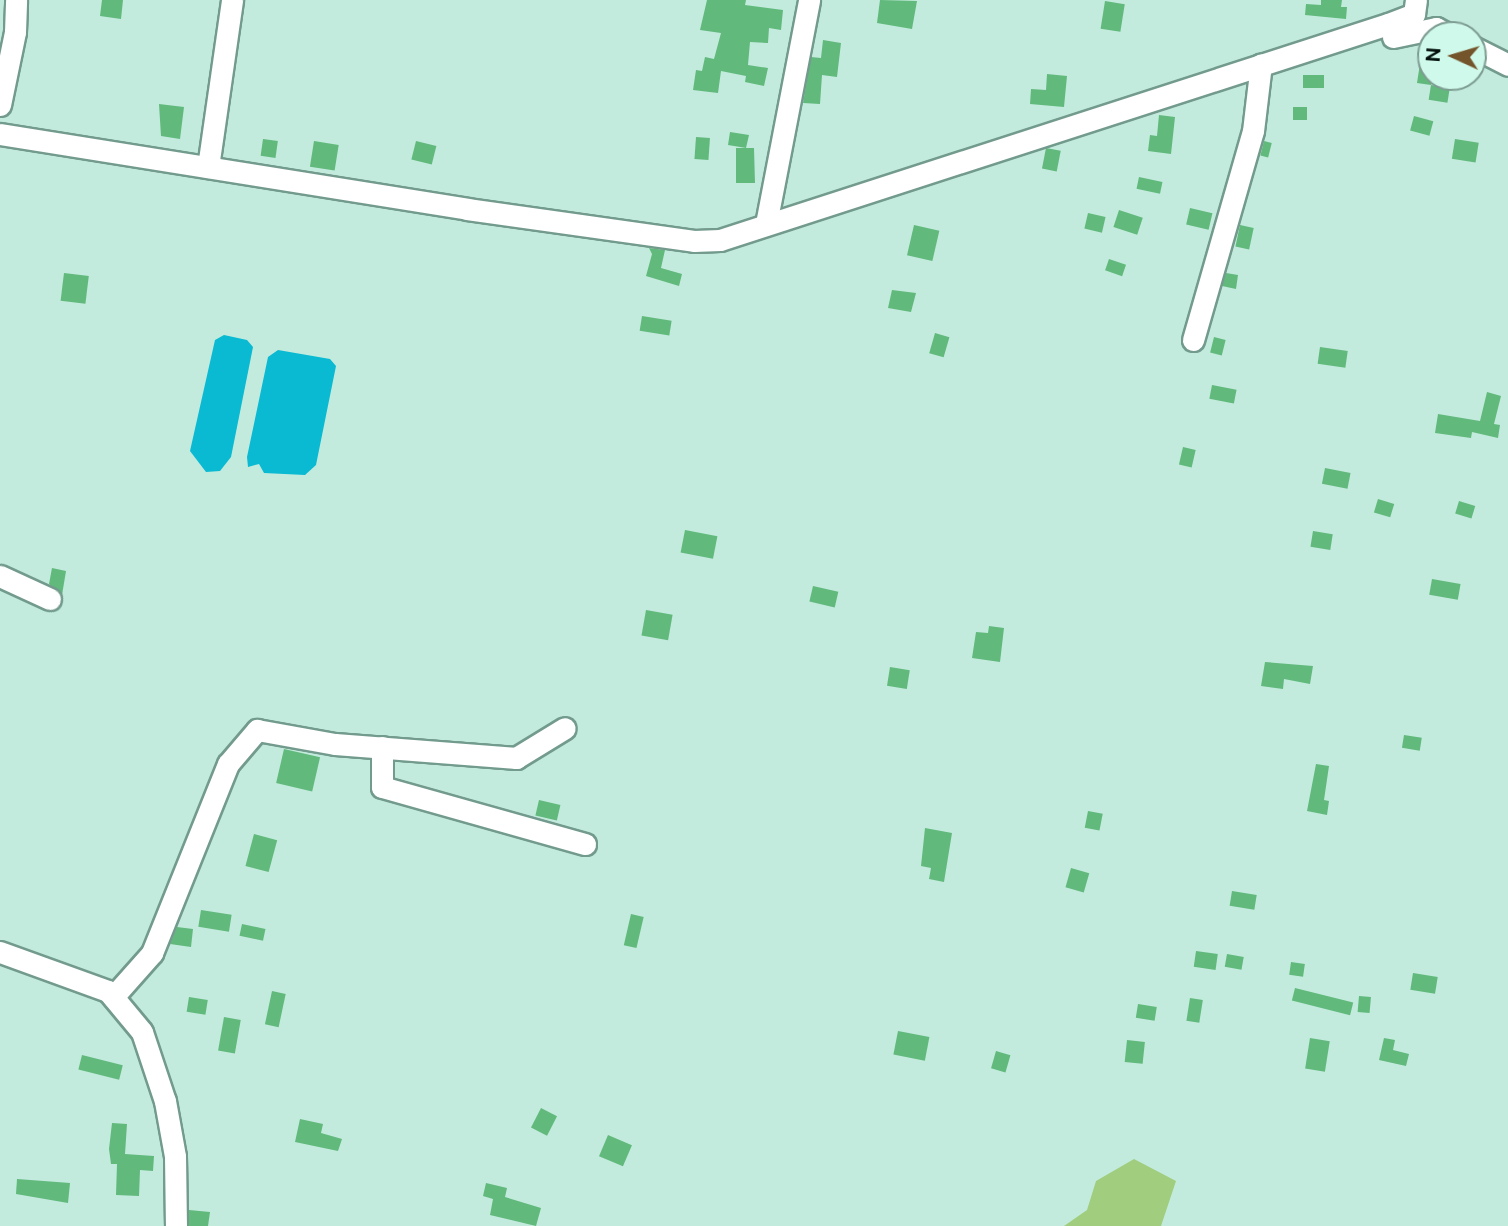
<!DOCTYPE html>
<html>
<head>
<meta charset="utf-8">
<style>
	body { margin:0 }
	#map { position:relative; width:1508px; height:1226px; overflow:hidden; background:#c2ebdd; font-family:"Public Sans",sans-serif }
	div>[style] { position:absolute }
	.green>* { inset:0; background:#a1cd7e }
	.water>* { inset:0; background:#0ab9d2 }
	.building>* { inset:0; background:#61b97c; transform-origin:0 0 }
	.roads { filter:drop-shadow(2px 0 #739b8d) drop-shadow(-2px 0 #739b8d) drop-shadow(0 2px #739b8d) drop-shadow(0 -2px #739b8d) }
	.minor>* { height:21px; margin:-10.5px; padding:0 10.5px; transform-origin:10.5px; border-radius:10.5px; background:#fff }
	span { translate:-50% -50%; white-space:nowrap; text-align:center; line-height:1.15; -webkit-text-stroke:5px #cff9ea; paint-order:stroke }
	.north { position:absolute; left:1417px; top:21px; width:70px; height:70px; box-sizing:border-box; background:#cff9ea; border:2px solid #7d9c91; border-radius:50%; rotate:274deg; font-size:19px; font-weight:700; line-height:28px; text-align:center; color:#03110c }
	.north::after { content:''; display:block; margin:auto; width:24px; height:32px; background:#74542a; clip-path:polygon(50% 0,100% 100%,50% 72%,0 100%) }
</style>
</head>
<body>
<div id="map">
	<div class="green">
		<div style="clip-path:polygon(1134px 1159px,1176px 1181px,1161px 1226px,1064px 1226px,1087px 1210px,1096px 1181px)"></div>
	</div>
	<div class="water">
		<div style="clip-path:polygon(224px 335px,247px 340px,253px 347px,231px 457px,220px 471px,206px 472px,190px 451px,215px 340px)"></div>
		<div style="clip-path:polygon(278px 350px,330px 359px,336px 366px,316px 465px,305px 475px,264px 473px,259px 464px,248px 467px,247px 457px,268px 357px)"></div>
	</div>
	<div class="building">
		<div style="clip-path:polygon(102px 0,123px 0,121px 19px,100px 16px)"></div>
		<div style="clip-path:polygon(707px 0,746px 0,745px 5px,783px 10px,781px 30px,769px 28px,768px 43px,750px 42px,748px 65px,768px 68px,764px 86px,745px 82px,746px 76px,721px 71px,718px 93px,693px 90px,696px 70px,702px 71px,705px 57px,714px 59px,721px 33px,700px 30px)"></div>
		<div style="clip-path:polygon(880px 0,917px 1px,912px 29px,877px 23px)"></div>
		<div style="clip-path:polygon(1321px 0,1342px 0,1341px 7px,1347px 7px,1346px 19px,1305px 15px,1306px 4px,1321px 5px)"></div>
		<div style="left:1105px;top:1px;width:20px;height:28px;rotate:9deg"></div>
		<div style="clip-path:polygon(823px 40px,841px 43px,837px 77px,822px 75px,820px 104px,803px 103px,811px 57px,821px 58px)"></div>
		<div style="clip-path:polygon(1431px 42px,1431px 85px,1417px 83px,1423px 44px)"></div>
		<div style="clip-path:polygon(1047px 74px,1067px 76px,1064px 107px,1030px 104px,1031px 89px,1046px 90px)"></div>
		<div style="left:1303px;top:75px;width:21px;height:13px"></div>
		<div style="left:1431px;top:85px;width:19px;height:15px;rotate:9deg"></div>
		<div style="clip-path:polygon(159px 104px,184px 107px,180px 139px,161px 136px)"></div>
		<div style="left:1293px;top:107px;width:14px;height:13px"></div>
		<div style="clip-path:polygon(1159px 115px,1175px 117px,1171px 154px,1148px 151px,1150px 135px,1157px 136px)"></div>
		<div style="left:1414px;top:116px;width:20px;height:15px;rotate:15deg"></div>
		<div style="clip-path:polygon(730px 132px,749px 135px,746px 148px,754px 148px,755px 183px,736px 183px,736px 148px,746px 148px,728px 145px)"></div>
		<div style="left:696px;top:137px;width:14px;height:22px;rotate:4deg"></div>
		<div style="left:263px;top:139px;width:15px;height:17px;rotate:8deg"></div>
		<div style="left:1455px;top:139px;width:24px;height:20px;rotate:9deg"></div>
		<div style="left:314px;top:141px;width:25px;height:26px;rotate:9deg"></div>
		<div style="left:416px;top:141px;width:21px;height:19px;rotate:14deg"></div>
		<div style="left:1264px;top:141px;width:8px;height:15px;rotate:14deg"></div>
		<div style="left:1046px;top:148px;width:15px;height:21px;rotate:11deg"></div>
		<div style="left:1139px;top:177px;width:24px;height:12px;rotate:12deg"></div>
		<div style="left:1190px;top:208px;width:23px;height:17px;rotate:13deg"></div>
		<div style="left:1119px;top:210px;width:25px;height:18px;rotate:18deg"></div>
		<div style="left:1088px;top:213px;width:18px;height:16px;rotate:13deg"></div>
		<div style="left:914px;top:225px;width:26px;height:31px;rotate:13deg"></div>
		<div style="left:1240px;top:225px;width:14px;height:22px;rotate:12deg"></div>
		<div style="clip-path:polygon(649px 248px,665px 250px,661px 268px,682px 274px,679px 286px,646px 276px,652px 254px)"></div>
		<div style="left:1109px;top:259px;width:18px;height:12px;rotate:19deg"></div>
		<div style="left:64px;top:273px;width:25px;height:28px;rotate:7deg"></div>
		<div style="clip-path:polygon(1226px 273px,1238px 275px,1236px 289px,1222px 286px)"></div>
		<div style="clip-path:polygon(892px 290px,916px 293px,911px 312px,888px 308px)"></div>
		<div style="left:642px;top:316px;width:30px;height:15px;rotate:9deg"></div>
		<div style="left:935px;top:333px;width:15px;height:21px;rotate:16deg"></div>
		<div style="left:1214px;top:337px;width:12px;height:16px;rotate:14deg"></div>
		<div style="left:1320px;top:347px;width:28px;height:17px;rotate:8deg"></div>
		<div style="left:1212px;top:385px;width:25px;height:14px;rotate:11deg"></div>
		<div style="clip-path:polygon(1487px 392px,1501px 396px,1494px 424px,1500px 425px,1498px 438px,1472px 432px,1471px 438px,1435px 433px,1438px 414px,1480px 421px)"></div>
		<div style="left:1183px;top:447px;width:13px;height:18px;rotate:13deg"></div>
		<div style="left:1325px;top:468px;width:26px;height:16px;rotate:11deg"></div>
		<div style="left:1378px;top:499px;width:17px;height:14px;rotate:17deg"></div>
		<div style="left:1459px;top:501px;width:17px;height:13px;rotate:17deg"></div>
		<div style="left:685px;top:530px;width:33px;height:23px;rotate:11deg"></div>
		<div style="left:1313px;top:531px;width:20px;height:16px;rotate:9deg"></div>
		<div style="clip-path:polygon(52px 568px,66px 571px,62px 595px,49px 584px)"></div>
		<div style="left:1432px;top:579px;width:29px;height:16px;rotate:10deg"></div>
		<div style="left:813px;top:586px;width:26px;height:16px;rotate:13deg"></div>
		<div style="left:646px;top:610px;width:27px;height:26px;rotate:10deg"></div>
		<div style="clip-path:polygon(989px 626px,1004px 628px,1000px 662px,972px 658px,976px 632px,988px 633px)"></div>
		<div style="clip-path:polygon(1265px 662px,1313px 666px,1310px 684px,1284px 679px,1283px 689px,1261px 686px)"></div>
		<div style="left:890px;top:667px;width:20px;height:19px;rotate:9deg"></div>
		<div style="left:1404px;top:735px;width:18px;height:13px;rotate:9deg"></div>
		<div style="left:284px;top:749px;width:37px;height:35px;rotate:13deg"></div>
		<div style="clip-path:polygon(1316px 764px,1329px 766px,1324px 800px,1329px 801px,1327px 815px,1307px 811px)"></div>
		<div style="left:539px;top:800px;width:22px;height:16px;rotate:13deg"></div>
		<div style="left:1088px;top:811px;width:15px;height:17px;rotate:11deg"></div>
		<div style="clip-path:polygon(925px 828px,952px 833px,944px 882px,929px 879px,931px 868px,921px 866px)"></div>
		<div style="left:254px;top:834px;width:24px;height:33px;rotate:15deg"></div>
		<div style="left:1071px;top:868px;width:19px;height:20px;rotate:16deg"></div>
		<div style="left:1232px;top:891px;width:25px;height:15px;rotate:9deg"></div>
		<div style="left:201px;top:910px;width:31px;height:17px;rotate:9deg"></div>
		<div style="left:631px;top:914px;width:13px;height:32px;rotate:13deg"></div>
		<div style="left:242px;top:924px;width:24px;height:12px;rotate:12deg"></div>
		<div style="clip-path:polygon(177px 927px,193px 929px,191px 947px,170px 944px)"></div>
		<div style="left:1196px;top:951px;width:22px;height:16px;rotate:8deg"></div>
		<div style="left:1227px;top:954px;width:17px;height:13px;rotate:10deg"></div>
		<div style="left:1291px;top:962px;width:14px;height:13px;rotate:8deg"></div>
		<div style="left:1413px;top:973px;width:25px;height:17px;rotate:9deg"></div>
		<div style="left:1295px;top:988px;width:60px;height:13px;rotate:14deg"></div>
		<div style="left:272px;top:991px;width:14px;height:34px;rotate:12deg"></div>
		<div style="left:1359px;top:996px;width:12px;height:16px;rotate:5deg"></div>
		<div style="left:189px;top:997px;width:19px;height:15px;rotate:9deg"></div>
		<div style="left:1190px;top:998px;width:13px;height:23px;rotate:9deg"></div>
		<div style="left:1138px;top:1004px;width:19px;height:14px;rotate:9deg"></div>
		<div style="left:224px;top:1017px;width:17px;height:34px;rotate:10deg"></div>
		<div style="left:898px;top:1031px;width:32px;height:24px;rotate:11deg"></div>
		<div style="left:1310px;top:1038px;width:20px;height:31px;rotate:9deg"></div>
		<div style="clip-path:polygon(1384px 1038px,1395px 1040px,1393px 1050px,1409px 1054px,1406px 1066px,1379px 1060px)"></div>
		<div style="left:1127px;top:1040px;width:18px;height:22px;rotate:6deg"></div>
		<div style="left:996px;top:1051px;width:15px;height:18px;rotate:16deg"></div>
		<div style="left:82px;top:1055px;width:42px;height:15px;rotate:14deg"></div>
		<div style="left:541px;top:1108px;width:18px;height:22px;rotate:27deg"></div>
		<div style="clip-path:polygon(300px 1119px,323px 1124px,321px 1133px,342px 1139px,338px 1151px,295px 1142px)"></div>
		<div style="clip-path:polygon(112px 1123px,127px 1124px,125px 1154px,154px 1156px,153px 1171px,140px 1170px,139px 1196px,116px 1195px,117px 1164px,111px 1164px,109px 1149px)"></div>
		<div style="left:608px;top:1135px;width:26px;height:23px;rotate:23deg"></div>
		<div style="clip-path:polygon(17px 1179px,70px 1183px,68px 1203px,16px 1194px)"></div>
		<div style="clip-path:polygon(486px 1183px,507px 1188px,505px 1197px,541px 1208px,536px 1226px,490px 1215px,493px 1199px,483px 1196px)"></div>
		<div style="clip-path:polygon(189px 1210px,210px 1212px,208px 1226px,189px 1226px)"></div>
	</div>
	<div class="roads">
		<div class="minor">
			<div style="left:1393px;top:37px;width:44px;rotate:-11.8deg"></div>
			<div style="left:1436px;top:28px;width:15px;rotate:28deg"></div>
			<div style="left:1473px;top:47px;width:39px;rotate:27deg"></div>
			<div style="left:0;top:105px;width:75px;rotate:-78.4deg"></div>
			<div style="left:15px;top:32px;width:32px;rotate:-88deg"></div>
			<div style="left:0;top:134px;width:473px;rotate:9.1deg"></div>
			<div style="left:467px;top:209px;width:229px;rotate:8deg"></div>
			<div style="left:694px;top:241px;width:26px;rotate:-2deg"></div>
			<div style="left:720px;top:240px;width:702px;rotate:-17.92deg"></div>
			<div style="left:1388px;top:24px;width:28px;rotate:-21deg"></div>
			<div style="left:1414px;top:14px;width:14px;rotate:-82deg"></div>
			<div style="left:208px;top:167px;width:169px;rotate:-81.8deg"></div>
			<div style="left:766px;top:224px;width:228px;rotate:-79.1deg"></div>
			<div style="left:1193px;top:340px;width:217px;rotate:-74deg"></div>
			<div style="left:1253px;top:131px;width:67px;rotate:-83.2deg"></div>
			<div style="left:0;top:576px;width:55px;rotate:24.7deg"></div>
			<div style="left:382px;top:747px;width:40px;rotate:90deg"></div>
			<div style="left:382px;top:787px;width:211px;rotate:15.7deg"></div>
			<div style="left:0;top:952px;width:115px;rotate:19.9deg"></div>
			<div style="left:108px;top:991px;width:53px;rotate:50.3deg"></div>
			<div style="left:142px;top:1032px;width:73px;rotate:71.6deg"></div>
			<div style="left:165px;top:1101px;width:56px;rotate:79.7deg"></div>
			<div style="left:175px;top:1156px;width:70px;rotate:89.2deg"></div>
			<div style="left:113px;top:997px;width:59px;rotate:-48.4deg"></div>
			<div style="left:152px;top:953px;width:204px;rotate:-68.1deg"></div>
			<div style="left:228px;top:764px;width:45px;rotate:-49.5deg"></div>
			<div style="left:257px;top:730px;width:79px;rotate:10.2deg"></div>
			<div style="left:335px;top:744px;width:182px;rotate:4.4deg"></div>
			<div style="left:516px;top:758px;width:57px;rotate:-31.5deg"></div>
		</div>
	</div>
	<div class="north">N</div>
</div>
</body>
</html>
